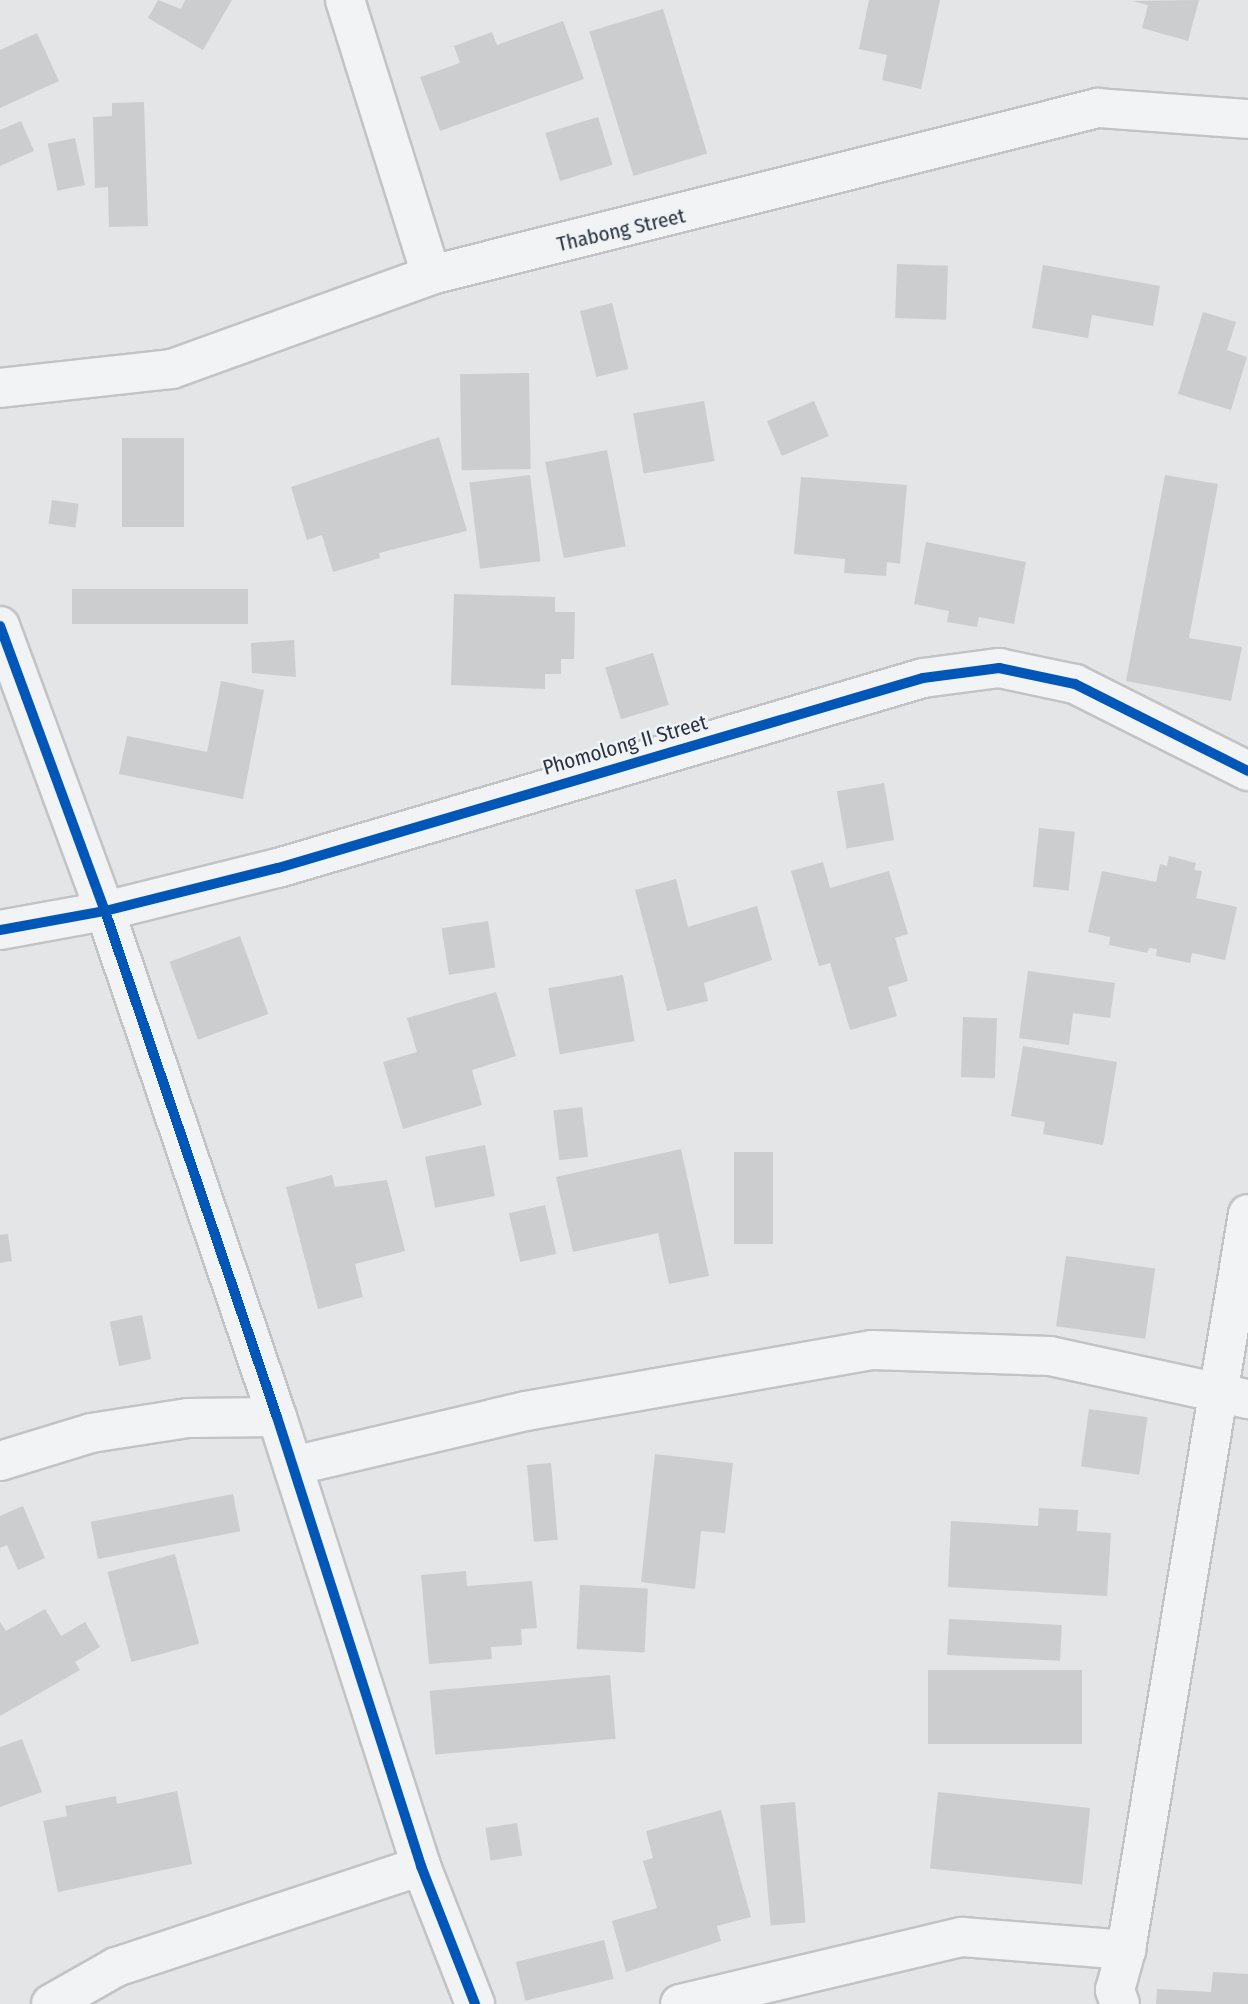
<!DOCTYPE html>
<html>
<head>
<meta charset="utf-8">
<style>
	body { margin:0 }
	#map { position:relative; width:1248px; height:2004px; overflow:hidden; background:#e3e5e7; font-family:"Fira Sans Condensed",sans-serif }
	div>[style] { position:absolute }
	.building>* { inset:0; background:#cbcdcf; transform-origin:0 0 }
	.roads { filter:drop-shadow(2px 0 #c1c3c5) drop-shadow(-2px 0 #c1c3c5) drop-shadow(0 2px #c1c3c5) drop-shadow(0 -2px #c1c3c5) }
	.minor>* { height:38px; margin:-19px; padding:0 19px; transform-origin:19px; border-radius:19px; background:#f1f3f4 }
	.cycleway>* { height:10px; margin:-5px; padding:0 5px; transform-origin:5px; border-radius:5px; background:#0057b8 }
	span { translate:-50% -50%; white-space:nowrap; text-align:center; line-height:1.15; -webkit-text-stroke:5px #f0f3f6; paint-order:stroke }
	.street-label { font-size:21px; color:#2a333f }
</style>
</head>
<body>
<div id="map">
	<div class="building">
		<div style="clip-path:polygon(158px 0,181px 9px,185px 0,232px 0,203px 50px,148px 18px)"></div>
		<div style="clip-path:polygon(869px 0,940px 0,921px 89px,882px 80px,887px 55px,859px 49px)"></div>
		<div style="clip-path:polygon(1199px 0,1188px 41px,1142px 28px,1148px 5px,1132px 1px)"></div>
		<div style="left:663px;top:9px;width:151px;height:77px;rotate:73deg"></div>
		<div style="clip-path:polygon(563px 21px,584px 79px,440px 131px,420px 77px,460px 63px,454px 46px,492px 32px,497px 45px)"></div>
		<div style="clip-path:polygon(37px 33px,59px 81px,0 108px,0 50px)"></div>
		<div style="clip-path:polygon(144px 102px,148px 226px,109px 227px,108px 187px,95px 188px,93px 117px,112px 116px,112px 103px)"></div>
		<div style="left:598px;top:117px;width:50px;height:55px;rotate:73deg"></div>
		<div style="clip-path:polygon(21px 121px,34px 151px,0 166px,0 130px)"></div>
		<div style="left:75px;top:138px;width:48px;height:28px;rotate:78deg"></div>
		<div style="left:897px;top:264px;width:51px;height:54px;rotate:2deg"></div>
		<div style="clip-path:polygon(1043px 265px,1160px 286px,1153px 326px,1092px 315px,1088px 338px,1032px 328px)"></div>
		<div style="left:612px;top:303px;width:68px;height:33px;rotate:76deg"></div>
		<div style="clip-path:polygon(1203px 312px,1236px 322px,1227px 350px,1247px 357px,1231px 410px,1178px 394px)"></div>
		<div style="left:529px;top:373px;width:96px;height:69px;rotate:89deg"></div>
		<div style="left:704px;top:401px;width:61px;height:72px;rotate:80deg"></div>
		<div style="left:814px;top:401px;width:38px;height:51px;rotate:67deg"></div>
		<div style="clip-path:polygon(439px 437px,467px 531px,379px 553px,380px 558px,333px 572px,322px 535px,307px 540px,291px 487px)"></div>
		<div style="left:122px;top:438px;width:62px;height:89px"></div>
		<div style="left:607px;top:450px;width:98px;height:63px;rotate:79deg"></div>
		<div style="left:530px;top:475px;width:87px;height:61px;rotate:83deg"></div>
		<div style="clip-path:polygon(1165px 475px,1218px 484px,1189px 638px,1242px 647px,1231px 701px,1126px 681px)"></div>
		<div style="clip-path:polygon(801px 477px,907px 485px,900px 564px,887px 562px,886px 576px,844px 573px,845px 559px,794px 554px)"></div>
		<div style="left:52px;top:500px;width:27px;height:24px;rotate:8deg"></div>
		<div style="clip-path:polygon(926px 542px,1026px 562px,1014px 624px,979px 617px,977px 627px,947px 622px,949px 611px,914px 604px)"></div>
		<div style="left:72px;top:589px;width:176px;height:35px"></div>
		<div style="clip-path:polygon(454px 594px,555px 597px,555px 612px,575px 612px,574px 659px,561px 659px,561px 674px,545px 674px,545px 689px,451px 685px)"></div>
		<div style="clip-path:polygon(294px 640px,296px 677px,252px 673px,251px 643px)"></div>
		<div style="left:653px;top:653px;width:54px;height:50px;rotate:73deg"></div>
		<div style="clip-path:polygon(221px 681px,264px 690px,243px 799px,119px 774px,127px 736px,207px 752px)"></div>
		<div style="left:884px;top:783px;width:58px;height:48px;rotate:80deg"></div>
		<div style="left:1039px;top:828px;width:36px;height:59px;rotate:6deg"></div>
		<div style="clip-path:polygon(1169px 856px,1196px 863px,1194px 870px,1202px 871px,1196px 898px,1237px 907px,1225px 960px,1192px 953px,1190px 963px,1156px 956px,1157px 949px,1149px 948px,1147px 953px,1109px 945px,1110px 937px,1088px 932px,1102px 871px,1156px 882px,1160px 864px,1167px 866px)"></div>
		<div style="clip-path:polygon(823px 862px,830px 888px,889px 871px,908px 934px,895px 938px,908px 981px,888px 987px,897px 1016px,850px 1030px,830px 963px,819px 966px,791px 871px)"></div>
		<div style="clip-path:polygon(676px 879px,688px 927px,757px 906px,772px 960px,704px 983px,708px 1001px,667px 1011px,635px 890px)"></div>
		<div style="left:488px;top:921px;width:47px;height:47px;rotate:81deg"></div>
		<div style="left:240px;top:936px;width:83px;height:75px;rotate:70deg"></div>
		<div style="clip-path:polygon(1028px 971px,1115px 983px,1110px 1018px,1073px 1013px,1069px 1045px,1019px 1038px)"></div>
		<div style="left:623px;top:975px;width:67px;height:76px;rotate:80deg"></div>
		<div style="clip-path:polygon(496px 992px,516px 1056px,472px 1070px,482px 1105px,403px 1129px,383px 1062px,417px 1052px,407px 1018px)"></div>
		<div style="left:963px;top:1017px;width:34px;height:60px;rotate:2deg"></div>
		<div style="clip-path:polygon(1023px 1046px,1117px 1062px,1103px 1145px,1043px 1134px,1045px 1122px,1011px 1116px)"></div>
		<div style="left:582px;top:1107px;width:50px;height:29px;rotate:83deg"></div>
		<div style="left:485px;top:1145px;width:52px;height:61px;rotate:79deg"></div>
		<div style="clip-path:polygon(681px 1149px,709px 1276px,669px 1284px,658px 1233px,573px 1252px,556px 1177px)"></div>
		<div style="left:734px;top:1152px;width:39px;height:92px"></div>
		<div style="clip-path:polygon(332px 1175px,335px 1187px,387px 1180px,405px 1251px,355px 1264px,363px 1297px,318px 1309px,286px 1187px)"></div>
		<div style="left:545px;top:1205px;width:50px;height:37px;rotate:77deg"></div>
		<div style="clip-path:polygon(8px 1234px,12px 1261px,0 1263px,0 1235px)"></div>
		<div style="left:1066px;top:1256px;width:90px;height:71px;rotate:8deg"></div>
		<div style="left:142px;top:1315px;width:45px;height:33px;rotate:78deg"></div>
		<div style="left:1089px;top:1409px;width:59px;height:58px;rotate:8deg"></div>
		<div style="clip-path:polygon(655px 1454px,733px 1463px,725px 1533px,701px 1531px,695px 1589px,641px 1582px)"></div>
		<div style="left:551px;top:1463px;width:77px;height:24px;rotate:85deg"></div>
		<div style="left:233px;top:1494px;width:38px;height:145px;rotate:79deg"></div>
		<div style="clip-path:polygon(23px 1506px,45px 1558px,18px 1570px,7px 1545px,0 1548px,0 1516px)"></div>
		<div style="clip-path:polygon(1039px 1508px,1078px 1510px,1077px 1531px,1111px 1533px,1107px 1596px,948px 1587px,951px 1521px,1038px 1526px)"></div>
		<div style="left:175px;top:1554px;width:93px;height:70px;rotate:75deg"></div>
		<div style="clip-path:polygon(466px 1571px,467px 1586px,532px 1581px,537px 1628px,521px 1629px,522px 1645px,491px 1647px,492px 1659px,429px 1664px,421px 1575px)"></div>
		<div style="left:580px;top:1585px;width:68px;height:64px;rotate:3deg"></div>
		<div style="clip-path:polygon(45px 1609px,61px 1636px,85px 1622px,100px 1647px,75px 1662px,80px 1670px,0 1716px,0 1622px,6px 1631px)"></div>
		<div style="left:949px;top:1619px;width:113px;height:36px;rotate:3deg"></div>
		<div style="left:928px;top:1670px;width:154px;height:74px"></div>
		<div style="left:610px;top:1675px;width:64px;height:181px;rotate:85deg"></div>
		<div style="clip-path:polygon(22px 1739px,42px 1792px,0 1807px,0 1747px)"></div>
		<div style="clip-path:polygon(177px 1791px,192px 1864px,58px 1892px,43px 1821px,67px 1816px,65px 1806px,116px 1796px,117px 1804px)"></div>
		<div style="left:938px;top:1792px;width:153px;height:77px;rotate:6deg"></div>
		<div style="left:795px;top:1802px;width:121px;height:35px;rotate:85deg"></div>
		<div style="clip-path:polygon(721px 1810px,751px 1917px,717px 1926px,721px 1941px,626px 1972px,612px 1921px,657px 1908px,643px 1861px,653px 1858px,646px 1831px)"></div>
		<div style="left:517px;top:1823px;width:33px;height:32px;rotate:81deg"></div>
		<div style="left:604px;top:1940px;width:40px;height:91px;rotate:76deg"></div>
		<div style="clip-path:polygon(1213px 1972px,1248px 1974px,1248px 2004px,1156px 2004px,1157px 1989px,1211px 1992px)"></div>
	</div>
	<div class="roads">
		<div class="minor">
			<div style="left:345px;top:0;width:288px;rotate:72.6deg"></div>
			<div style="left:0;top:388px;width:173px;rotate:-6.3deg"></div>
			<div style="left:172px;top:369px;width:276px;rotate:-19.9deg"></div>
			<div style="left:431px;top:275px;width:688px;rotate:-14.06deg"></div>
			<div style="left:1098px;top:108px;width:150px;rotate:4.2deg"></div>
			<div style="left:0;top:626px;width:304px;rotate:69.8deg"></div>
			<div style="left:105px;top:911px;width:534px;rotate:71.23deg"></div>
			<div style="left:277px;top:1417px;width:472px;rotate:72.2deg"></div>
			<div style="left:421px;top:1866px;width:148px;rotate:68.6deg"></div>
			<div style="left:0;top:930px;width:107px;rotate:-10.3deg"></div>
			<div style="left:105px;top:911px;width:178px;rotate:-14deg"></div>
			<div style="left:278px;top:868px;width:672px;rotate:-16.41deg"></div>
			<div style="left:923px;top:678px;width:77px;rotate:-7.5deg"></div>
			<div style="left:999px;top:668px;width:78px;rotate:11.9deg"></div>
			<div style="left:1075px;top:684px;width:194px;rotate:26.7deg"></div>
			<div style="left:0;top:1461px;width:95px;rotate:-17.1deg"></div>
			<div style="left:91px;top:1433px;width:98px;rotate:-8.8deg"></div>
			<div style="left:188px;top:1418px;width:89px;rotate:-0.6deg"></div>
			<div style="left:293px;top:1466px;width:239px;rotate:-13.3deg"></div>
			<div style="left:526px;top:1411px;width:351px;rotate:-10deg"></div>
			<div style="left:872px;top:1350px;width:178px;rotate:1.9deg"></div>
			<div style="left:1050px;top:1356px;width:203px;rotate:12.3deg"></div>
			<div style="left:51px;top:2004px;width:75px;rotate:-29.6deg"></div>
			<div style="left:116px;top:1967px;width:321px;rotate:-18.3deg"></div>
			<div style="left:680px;top:2004px;width:290px;rotate:-13.4deg"></div>
			<div style="left:962px;top:1937px;width:165px;rotate:4.5deg"></div>
			<div style="left:1120px;top:2004px;width:15px;rotate:-110deg"></div>
			<div style="left:1115px;top:1990px;width:41px;rotate:-74.6deg"></div>
			<div style="left:1126px;top:1950px;width:746px;rotate:-80.59deg"></div>
		</div>
	</div>
	<div class="cycleway">
		<div style="left:0;top:626px;width:304px;rotate:69.8deg"></div>
		<div style="left:105px;top:911px;width:534px;rotate:71.23deg"></div>
		<div style="left:277px;top:1417px;width:472px;rotate:72.2deg"></div>
		<div style="left:421px;top:1866px;width:148px;rotate:68.6deg"></div>
		<div style="left:0;top:930px;width:107px;rotate:-10.3deg"></div>
		<div style="left:105px;top:911px;width:178px;rotate:-14deg"></div>
		<div style="left:278px;top:868px;width:672px;rotate:-16.41deg"></div>
		<div style="left:923px;top:678px;width:77px;rotate:-7.5deg"></div>
		<div style="left:999px;top:668px;width:78px;rotate:11.9deg"></div>
		<div style="left:1075px;top:684px;width:194px;rotate:26.7deg"></div>
	</div>
	<div class="street-label">
		<span style="left:621px;top:230px;rotate:-13deg">Thabong Street</span>
		<span style="left:625px;top:745px;rotate:-16deg">Phomolong II Street</span>
	</div>
</div>
</body>
</html>
